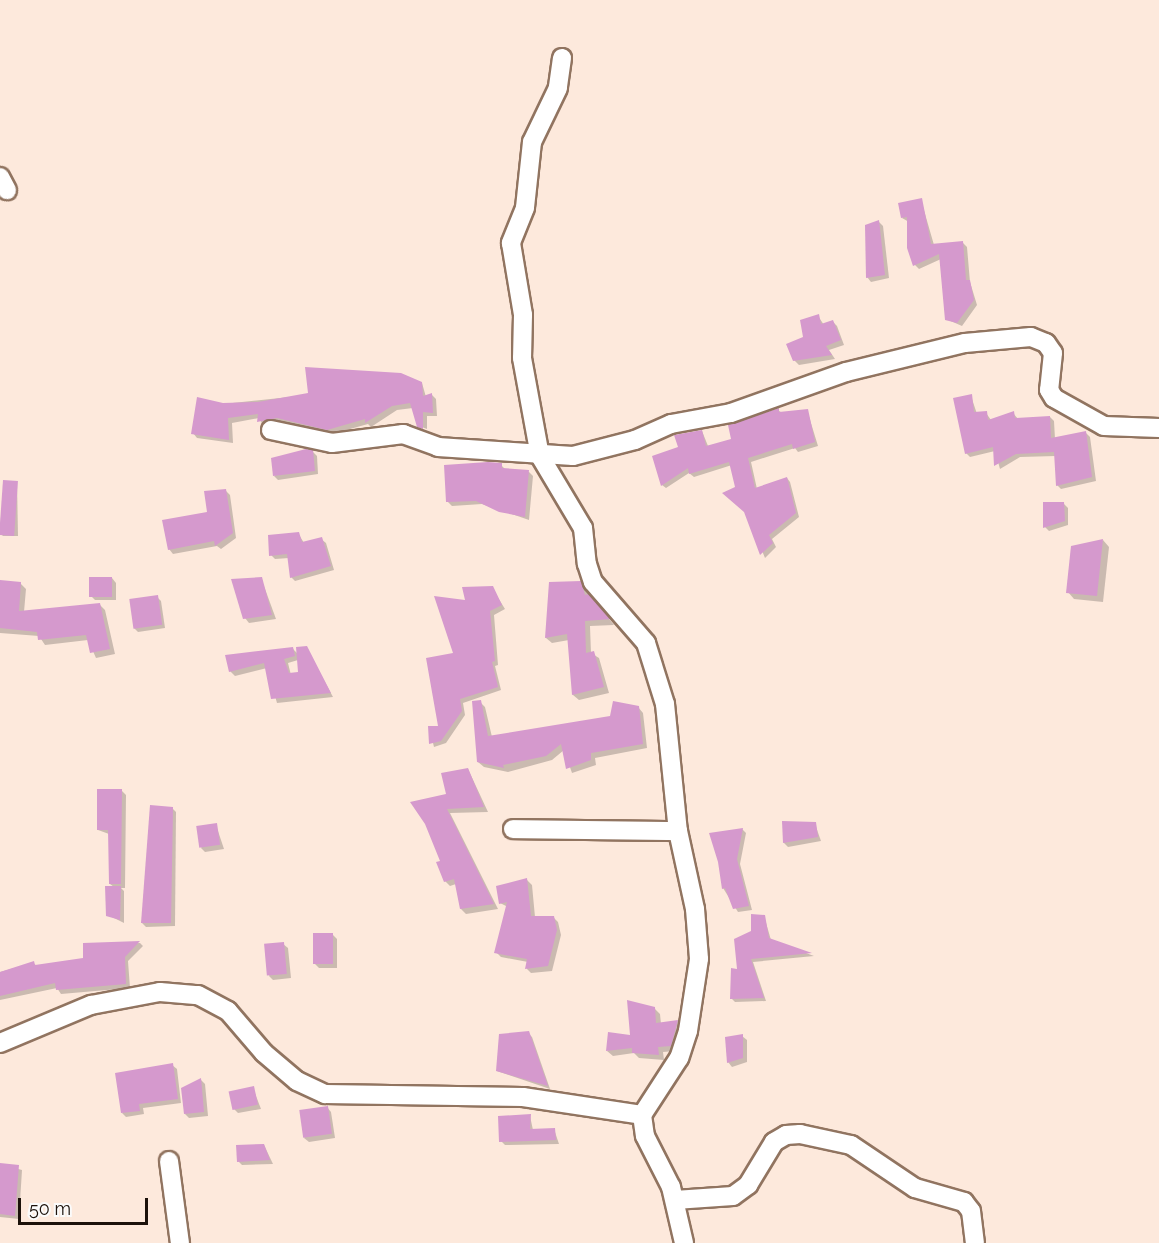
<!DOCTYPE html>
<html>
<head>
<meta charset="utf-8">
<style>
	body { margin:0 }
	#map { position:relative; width:1159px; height:1243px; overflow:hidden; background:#fde9dc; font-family:Raleway,sans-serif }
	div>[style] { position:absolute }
	.shadow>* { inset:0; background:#0003 }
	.building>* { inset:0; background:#d599cd; transform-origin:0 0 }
	.roads { filter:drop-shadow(2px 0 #917460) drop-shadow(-2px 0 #917460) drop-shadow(0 2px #917460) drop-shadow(0 -2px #917460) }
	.minor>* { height:18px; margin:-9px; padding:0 9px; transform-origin:9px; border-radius:9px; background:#fff }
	span { translate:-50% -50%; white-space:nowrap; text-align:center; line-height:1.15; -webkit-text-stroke:4.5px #fbfbfb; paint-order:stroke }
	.scale { position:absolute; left:18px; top:1198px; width:130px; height:27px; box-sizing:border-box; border:3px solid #1c110a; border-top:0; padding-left:8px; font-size:18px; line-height:21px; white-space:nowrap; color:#1c110a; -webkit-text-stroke:4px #fbfbfb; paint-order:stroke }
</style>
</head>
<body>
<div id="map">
	<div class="shadow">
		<div style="clip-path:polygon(921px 200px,934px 245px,963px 243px,967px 247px,970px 282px,977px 305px,962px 326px,946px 319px,941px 259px,919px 269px,915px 265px,909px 222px,902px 218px)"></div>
		<div style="clip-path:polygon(879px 222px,883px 226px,889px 278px,871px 282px,867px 277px)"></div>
		<div style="clip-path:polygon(818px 316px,824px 325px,833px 322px,837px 326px,844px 345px,829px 350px,835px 359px,799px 365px,794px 360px)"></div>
		<div style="clip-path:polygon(422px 383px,426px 397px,432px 395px,436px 399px,437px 416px,427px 416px,427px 429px,419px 426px,413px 408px,397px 410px,371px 427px,368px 424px,332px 434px,282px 422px,263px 425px,259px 418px,232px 423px,233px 443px,197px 438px,193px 433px,223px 404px)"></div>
		<div style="clip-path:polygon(971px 396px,977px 414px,986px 413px,991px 420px,1013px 413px,1018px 419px,1050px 417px,1054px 421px,1055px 439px,1086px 433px,1090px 437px,1096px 481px,1061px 489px,1057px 485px,1056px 456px,1020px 457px,1000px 469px,995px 451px,970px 457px,966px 453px)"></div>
		<div style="clip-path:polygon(778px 410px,782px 413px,807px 410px,818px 446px,798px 452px,795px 448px,751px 462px,757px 489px,787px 478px,790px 482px,799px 517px,772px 539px,776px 547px,765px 558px,736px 488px,732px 465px,694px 477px,689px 473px,666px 488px,662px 485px,680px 448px,702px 431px,708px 446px,733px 440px)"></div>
		<div style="clip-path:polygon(313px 452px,317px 456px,318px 474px,278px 480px,274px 476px)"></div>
		<div style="clip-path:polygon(501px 465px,506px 470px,529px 472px,533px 476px,529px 520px,482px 504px,452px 506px,447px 501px)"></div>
		<div style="clip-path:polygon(17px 482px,18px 536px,3px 536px,1px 534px)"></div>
		<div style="clip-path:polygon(226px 491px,230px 495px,236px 538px,221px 549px,217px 546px,173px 554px,169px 549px,209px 513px)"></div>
		<div style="clip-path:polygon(1064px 504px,1068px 508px,1068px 525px,1049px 531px,1045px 527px)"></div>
		<div style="clip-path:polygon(298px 533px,304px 543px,321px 539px,326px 543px,334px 570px,295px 581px,291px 577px,289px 558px,275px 559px,271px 555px)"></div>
		<div style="clip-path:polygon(1103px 540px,1109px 547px,1103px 602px,1074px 599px,1068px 592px)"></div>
		<div style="clip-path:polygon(112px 578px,116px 583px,116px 600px,95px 600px,91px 596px)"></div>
		<div style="clip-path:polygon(261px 578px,276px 619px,249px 623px,245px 618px)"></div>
		<div style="clip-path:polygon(0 582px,20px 583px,26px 589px,24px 612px,100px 605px,105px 610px,115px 654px,96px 658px,88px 640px,45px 645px,39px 636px,0 633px)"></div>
		<div style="clip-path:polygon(580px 583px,614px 625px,590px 626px,591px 653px,599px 658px,609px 693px,579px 700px,573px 695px,569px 640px,552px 643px,546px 638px,550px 584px)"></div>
		<div style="clip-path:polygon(492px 588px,505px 609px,494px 615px,498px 665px,495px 666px,501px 690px,463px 703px,465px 715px,446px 743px,434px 747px,429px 727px,440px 728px,467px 602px)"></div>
		<div style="clip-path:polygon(157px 597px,161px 601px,165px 628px,138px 632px,134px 628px)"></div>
		<div style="clip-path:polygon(evenodd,306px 647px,333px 697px,277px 703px,267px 668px,235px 676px,230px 671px,293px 649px,298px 654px,306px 647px,298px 660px,299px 673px,291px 675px,288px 663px,298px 660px)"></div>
		<div style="clip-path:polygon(480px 702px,485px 707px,492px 737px,612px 717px,638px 707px,643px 713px,647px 748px,595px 758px,596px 765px,572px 773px,564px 750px,552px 760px,508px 772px,484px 767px,478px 762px)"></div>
		<div style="clip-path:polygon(468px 769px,488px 812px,450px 813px,498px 909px,466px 914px,461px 909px,456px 884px,450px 886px,445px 881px,443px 862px,447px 795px)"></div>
		<div style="clip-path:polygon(122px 791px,126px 795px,125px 888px,121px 888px,124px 891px,124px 923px,108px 915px,114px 887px,110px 884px,109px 834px,98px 830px)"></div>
		<div style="clip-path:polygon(172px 808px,176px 812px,175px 926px,146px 927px,142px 923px)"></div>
		<div style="clip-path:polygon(784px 823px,815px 824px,821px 841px,788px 847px,784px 843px)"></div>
		<div style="clip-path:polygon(216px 825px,224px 849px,205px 852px,201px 848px)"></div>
		<div style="clip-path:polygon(742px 829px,746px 833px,740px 864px,752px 910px,738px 912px,723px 888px)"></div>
		<div style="clip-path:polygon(527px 880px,532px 885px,535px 917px,553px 917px,558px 922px,561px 935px,552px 971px,531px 973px,527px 969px,528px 962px,501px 957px,496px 952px,508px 907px,500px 903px)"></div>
		<div style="clip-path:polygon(764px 916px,771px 940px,814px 956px,753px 962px,766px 1001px,735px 1002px,731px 998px,738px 971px,752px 932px)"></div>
		<div style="clip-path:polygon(333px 935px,337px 939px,337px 968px,319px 968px,314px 963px)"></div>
		<div style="clip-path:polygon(140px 943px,143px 946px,128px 961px,130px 988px,61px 994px,57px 988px,0 1000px,0 972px,33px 963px,37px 966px,85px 959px,84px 945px)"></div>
		<div style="clip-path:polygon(283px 944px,288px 948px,291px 978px,273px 980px,269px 976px)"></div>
		<div style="clip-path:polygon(654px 1008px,660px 1014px,661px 1024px,678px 1021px,683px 1027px,676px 1051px,663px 1052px,664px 1060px,639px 1058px,634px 1053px,613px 1056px,607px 1051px,632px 1036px)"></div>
		<div style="clip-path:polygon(528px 1033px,532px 1037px,550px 1089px,497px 1071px)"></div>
		<div style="clip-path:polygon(742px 1036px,747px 1040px,747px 1062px,732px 1067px,728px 1062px)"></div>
		<div style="clip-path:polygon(172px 1065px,177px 1069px,181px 1103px,143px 1108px,144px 1114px,126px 1117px,122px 1113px)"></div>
		<div style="clip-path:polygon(201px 1080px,205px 1084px,208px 1116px,189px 1118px,185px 1114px)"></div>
		<div style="clip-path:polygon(253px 1088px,261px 1109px,238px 1113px,234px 1109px)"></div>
		<div style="clip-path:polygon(327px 1107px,331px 1112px,335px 1138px,309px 1142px,304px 1138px)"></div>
		<div style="clip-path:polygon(530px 1116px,533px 1130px,554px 1129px,559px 1144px,505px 1145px,501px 1141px)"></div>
		<div style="clip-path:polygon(264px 1145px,273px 1164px,242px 1165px,238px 1161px)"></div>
		<div style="clip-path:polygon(0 1164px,22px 1170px,19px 1219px,0 1217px)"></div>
	</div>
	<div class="building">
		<div style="clip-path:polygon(922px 198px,931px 244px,963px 241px,966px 280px,970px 280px,974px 300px,957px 323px,945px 320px,939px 254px,913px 266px,907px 248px,907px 217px,901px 218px,898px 203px)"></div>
		<div style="clip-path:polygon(879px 220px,885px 275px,866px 278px,865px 225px)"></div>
		<div style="clip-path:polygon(819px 314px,821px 324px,833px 320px,841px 340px,826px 346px,832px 355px,793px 361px,786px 344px,803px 337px,800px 320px)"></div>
		<div style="clip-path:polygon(305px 367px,401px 373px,422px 382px,423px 396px,432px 393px,433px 413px,423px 412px,423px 429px,417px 427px,410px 403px,392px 406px,365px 423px,365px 419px,327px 430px,277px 418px,257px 422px,258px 414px,228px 418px,229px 440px,191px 434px,197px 397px,223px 403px,258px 402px,308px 393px)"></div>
		<div style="clip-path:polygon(972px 394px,974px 412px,987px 411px,988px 420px,1014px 411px,1015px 418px,1050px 416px,1051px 438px,1086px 431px,1092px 477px,1056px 486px,1054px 452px,1016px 454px,994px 466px,993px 447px,965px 454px,953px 398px)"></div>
		<div style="clip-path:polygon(779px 408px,779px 412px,808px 409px,815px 442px,793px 449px,792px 444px,748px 458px,755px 488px,787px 477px,796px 513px,769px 535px,773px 543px,760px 555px,744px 512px,722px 493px,735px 487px,729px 462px,689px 474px,688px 468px,661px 486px,652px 456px,678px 447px,674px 435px,702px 430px,706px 446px,731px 439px,728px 425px)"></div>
		<div style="clip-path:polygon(306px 449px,313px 450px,315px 471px,273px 476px,271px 458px)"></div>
		<div style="clip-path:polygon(488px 462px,502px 463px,502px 468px,529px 470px,525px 517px,499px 512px,476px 501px,446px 502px,444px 465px)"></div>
		<div style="left:3px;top:480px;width:15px;height:55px;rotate:4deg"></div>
		<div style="clip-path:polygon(226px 489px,233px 533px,215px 546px,214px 541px,168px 550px,162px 520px,207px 512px,204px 491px)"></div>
		<div style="clip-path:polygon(1043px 502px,1064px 502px,1065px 521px,1043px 528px)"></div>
		<div style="clip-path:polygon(299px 532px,302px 542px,322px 537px,331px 566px,290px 578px,287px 554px,269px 556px,268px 535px)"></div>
		<div style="clip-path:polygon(1103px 539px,1097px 596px,1066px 593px,1071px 546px)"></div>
		<div style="left:89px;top:577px;width:23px;height:20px"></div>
		<div style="clip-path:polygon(262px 577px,272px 615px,243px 619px,231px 579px)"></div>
		<div style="clip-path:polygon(0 580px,21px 582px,19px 611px,100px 603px,110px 649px,90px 653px,86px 635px,38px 640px,37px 632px,0 628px)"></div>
		<div style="clip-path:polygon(581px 581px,585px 595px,589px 594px,611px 619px,585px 621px,586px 653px,594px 651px,604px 687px,572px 695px,567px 634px,545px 638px,549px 582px)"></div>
		<div style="clip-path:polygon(493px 586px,502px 605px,490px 611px,495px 661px,492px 662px,498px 687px,460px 699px,462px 711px,441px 741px,429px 744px,428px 726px,438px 726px,426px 658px,453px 653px,434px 596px,465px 600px,462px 587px)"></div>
		<div style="left:158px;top:595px;width:30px;height:29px;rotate:82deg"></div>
		<div style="clip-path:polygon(307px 646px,331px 693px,271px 699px,264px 663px,229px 672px,225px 655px,293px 647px,295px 656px,284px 659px,289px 673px,298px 672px,296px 647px)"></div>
		<div style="clip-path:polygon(481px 700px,488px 736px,610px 716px,613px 701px,639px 706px,643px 744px,591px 753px,591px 760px,566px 769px,561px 744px,546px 756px,503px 765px,504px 768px,477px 762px,472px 701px)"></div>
		<div style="clip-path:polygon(468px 768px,484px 807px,447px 809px,494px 904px,460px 909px,454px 879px,444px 882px,436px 862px,440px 861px,425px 824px,410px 802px,446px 794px,441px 773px)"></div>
		<div style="clip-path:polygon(97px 789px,122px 789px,121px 884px,109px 884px,108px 830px,97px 830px)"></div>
		<div style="clip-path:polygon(150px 805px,173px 807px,171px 923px,141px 923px)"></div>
		<div style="clip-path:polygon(782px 821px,816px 822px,818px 837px,783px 843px)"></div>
		<div style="left:217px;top:823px;width:22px;height:21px;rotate:82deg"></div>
		<div style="clip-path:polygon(743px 828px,737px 859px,749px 906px,733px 909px,725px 888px,722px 889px,718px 862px,709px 833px)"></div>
		<div style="clip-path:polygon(527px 878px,531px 916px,554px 916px,557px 930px,548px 966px,525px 969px,527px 959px,494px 953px,507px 902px,499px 904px,496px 886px)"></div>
		<div style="clip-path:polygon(105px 886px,121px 886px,120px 920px,106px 916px)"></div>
		<div style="clip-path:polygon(751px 914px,765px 915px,769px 938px,812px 953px,751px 959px,764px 998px,730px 999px,731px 968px,737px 969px,734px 939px,751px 931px)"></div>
		<div style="left:313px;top:933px;width:20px;height:31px"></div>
		<div style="clip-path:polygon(140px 941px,125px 957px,126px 984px,56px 990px,55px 983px,0 996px,0 972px,34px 961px,35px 965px,83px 958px,83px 943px)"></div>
		<div style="left:284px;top:942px;width:32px;height:20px;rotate:85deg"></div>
		<div style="clip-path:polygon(627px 1000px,655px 1007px,656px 1023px,678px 1020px,671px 1046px,658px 1047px,659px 1055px,632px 1053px,632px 1048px,606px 1051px,608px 1032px,630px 1035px)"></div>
		<div style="clip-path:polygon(529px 1031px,548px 1086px,496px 1071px,499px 1034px)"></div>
		<div style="clip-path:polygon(743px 1034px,743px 1058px,727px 1063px,725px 1037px)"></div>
		<div style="clip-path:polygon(173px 1063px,178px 1099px,139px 1104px,140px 1111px,121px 1113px,115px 1073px)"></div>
		<div style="clip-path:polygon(201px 1078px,204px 1112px,184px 1114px,181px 1088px)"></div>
		<div style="left:254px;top:1086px;width:19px;height:26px;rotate:78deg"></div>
		<div style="left:328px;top:1106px;width:28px;height:29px;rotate:82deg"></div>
		<div style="clip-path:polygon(531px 1114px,530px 1129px,555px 1128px,556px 1140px,499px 1142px,498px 1116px)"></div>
		<div style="clip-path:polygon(264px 1144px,270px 1160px,237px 1162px,236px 1145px)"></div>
		<div style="clip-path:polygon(0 1163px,19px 1165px,15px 1216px,0 1214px)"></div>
	</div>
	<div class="roads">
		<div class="minor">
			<div style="left:562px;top:58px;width:30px;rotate:98deg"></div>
			<div style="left:558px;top:88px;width:60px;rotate:115.7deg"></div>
			<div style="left:532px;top:142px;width:66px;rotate:96.1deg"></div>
			<div style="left:525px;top:208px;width:38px;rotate:112deg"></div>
			<div style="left:511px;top:243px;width:73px;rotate:80.5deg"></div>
			<div style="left:523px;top:315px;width:43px;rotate:91.3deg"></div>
			<div style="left:522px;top:358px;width:100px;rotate:79.6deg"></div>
			<div style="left:540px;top:456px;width:84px;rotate:59.2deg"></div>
			<div style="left:583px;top:528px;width:36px;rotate:84deg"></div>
			<div style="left:587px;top:564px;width:19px;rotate:72deg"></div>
			<div style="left:593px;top:582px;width:81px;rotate:49deg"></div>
			<div style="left:646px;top:643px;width:64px;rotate:72.7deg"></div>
			<div style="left:665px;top:704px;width:128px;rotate:84.2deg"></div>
			<div style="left:678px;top:831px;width:80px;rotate:77.7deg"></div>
			<div style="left:695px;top:909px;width:50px;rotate:85.4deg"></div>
			<div style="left:699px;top:959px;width:73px;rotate:98.7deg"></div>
			<div style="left:688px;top:1031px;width:28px;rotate:108deg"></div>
			<div style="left:679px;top:1058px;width:68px;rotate:123deg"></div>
			<div style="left:642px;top:1115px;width:21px;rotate:82deg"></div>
			<div style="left:645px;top:1136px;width:57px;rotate:63deg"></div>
			<div style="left:671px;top:1187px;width:57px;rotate:76.9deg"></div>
			<div style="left:0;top:177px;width:15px;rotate:62deg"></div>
			<div style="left:271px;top:430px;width:62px;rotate:12deg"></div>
			<div style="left:332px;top:443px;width:72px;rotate:-7.2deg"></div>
			<div style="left:403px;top:434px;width:37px;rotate:20deg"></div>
			<div style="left:438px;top:447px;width:135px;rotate:3.8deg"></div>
			<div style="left:573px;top:456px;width:64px;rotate:-14.5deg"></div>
			<div style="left:635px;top:440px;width:39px;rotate:-24deg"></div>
			<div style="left:671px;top:424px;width:61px;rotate:-10.4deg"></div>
			<div style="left:731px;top:413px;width:122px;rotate:-19.6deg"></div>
			<div style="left:846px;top:372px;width:122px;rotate:-13.7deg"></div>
			<div style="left:965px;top:343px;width:66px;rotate:-5.2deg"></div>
			<div style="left:1031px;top:337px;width:16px;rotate:22deg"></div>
			<div style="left:1046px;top:343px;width:12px;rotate:55deg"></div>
			<div style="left:1053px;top:353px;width:37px;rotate:96deg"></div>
			<div style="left:1049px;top:390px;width:9px;rotate:58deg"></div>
			<div style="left:1054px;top:398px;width:57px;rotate:29.2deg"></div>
			<div style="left:1104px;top:426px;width:55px;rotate:2.1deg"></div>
			<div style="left:513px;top:829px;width:165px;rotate:0.7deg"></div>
			<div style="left:0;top:1043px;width:99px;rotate:-22.7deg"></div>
			<div style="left:91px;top:1005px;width:70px;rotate:-10.7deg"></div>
			<div style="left:160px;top:992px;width:38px;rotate:5deg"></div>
			<div style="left:198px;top:995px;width:34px;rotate:28deg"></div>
			<div style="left:228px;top:1011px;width:55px;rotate:49.4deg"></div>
			<div style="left:264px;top:1053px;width:43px;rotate:40.3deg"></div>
			<div style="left:297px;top:1081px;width:31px;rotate:25deg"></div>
			<div style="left:325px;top:1094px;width:198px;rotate:0.9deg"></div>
			<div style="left:523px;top:1097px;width:120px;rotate:8.6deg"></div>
			<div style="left:169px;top:1161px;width:83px;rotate:82.4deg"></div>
			<div style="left:675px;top:1200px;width:58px;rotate:-3.9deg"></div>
			<div style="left:733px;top:1196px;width:19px;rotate:-36deg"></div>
			<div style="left:748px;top:1185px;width:50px;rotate:-58.8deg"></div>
			<div style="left:774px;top:1142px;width:14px;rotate:-30deg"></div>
			<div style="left:786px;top:1135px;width:14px;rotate:-4deg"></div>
			<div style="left:800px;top:1134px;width:52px;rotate:12.2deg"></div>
			<div style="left:851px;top:1145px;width:77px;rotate:33.9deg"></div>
			<div style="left:915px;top:1188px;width:51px;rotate:15.9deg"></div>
			<div style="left:964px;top:1202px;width:11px;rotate:52deg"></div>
			<div style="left:971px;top:1211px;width:32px;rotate:83deg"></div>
		</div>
	</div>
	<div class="scale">50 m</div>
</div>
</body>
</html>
